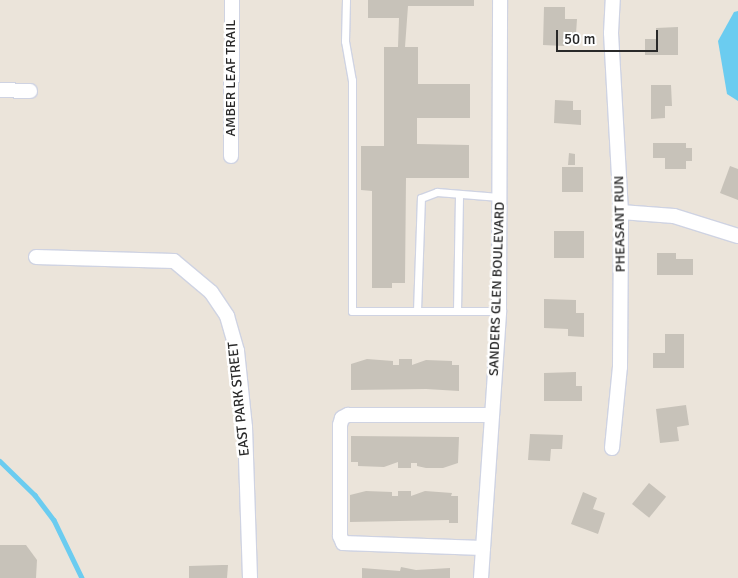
<!DOCTYPE html>
<html>
<head>
<meta charset="utf-8">
<style>
	body { margin:0 }
	#map { position:relative; width:738px; height:578px; overflow:hidden; background:#ebe4da; font-family:Signika,sans-serif }
	div>[style] { position:absolute }
	.water>* { inset:0; background:#6bccf0 }
	.stream>* { height:4.5px; margin:-2.25px; padding:0 2.25px; transform-origin:2.25px; border-radius:2.25px; background:#6bccf0 }
	.building>* { inset:0; background:#c7c2b9; transform-origin:0 0 }
	.roads { filter:drop-shadow(1px 0 #cfd3e2) drop-shadow(-1px 0 #cfd3e2) drop-shadow(0 1px #cfd3e2) drop-shadow(0 -1px #cfd3e2) }
	.lane>* { height:7px; margin:-3.5px; padding:0 3.5px; transform-origin:3.5px; border-radius:3.5px; background:#fff }
	.street>* { height:14px; margin:-7px; padding:0 7px; transform-origin:7px; border-radius:7px; background:#fff }
	span { translate:-50% -50%; white-space:nowrap; text-align:center; line-height:1.15; -webkit-text-stroke:5px #fff; paint-order:stroke }
	.street-label { font-size:14px; color:#292929 }
	.scale { position:absolute; left:556px; top:30px; width:102px; height:22px; box-sizing:border-box; border:2px solid #292929; border-top:0; padding-left:6px; font-size:15px; line-height:18px; white-space:nowrap; color:#292929; -webkit-text-stroke:4px #fff; paint-order:stroke }
</style>
</head>
<body>
<div id="map">
	<div class="water">
		<div style="clip-path:polygon(738px 11px,738px 101px,727px 94px,718px 41px,734px 12px)"></div>
	</div>
	<div class="stream">
		<div style="left:0;top:461px;width:49px;rotate:44.2deg"></div>
		<div style="left:35px;top:495px;width:31px;rotate:53deg"></div>
		<div style="left:54px;top:520px;width:64px;rotate:64.2deg"></div>
	</div>
	<div class="building">
		<div style="clip-path:polygon(368px 0,474px 0,474px 6px,408px 6px,405px 47px,418px 47px,418px 84px,470px 84px,470px 118px,417px 118px,417px 144px,469px 145px,469px 178px,406px 178px,405px 283px,392px 283px,392px 288px,372px 288px,372px 191px,361px 190px,361px 146px,384px 146px,384px 47px,398px 47px,399px 18px,368px 18px)"></div>
		<div style="clip-path:polygon(544px 7px,565px 7px,565px 19px,577px 19px,576px 34px,564px 34px,564px 46px,543px 45px)"></div>
		<div style="clip-path:polygon(678px 27px,678px 55px,645px 55px,645px 39px,656px 39px,656px 28px)"></div>
		<div style="clip-path:polygon(651px 85px,671px 85px,672px 106px,665px 106px,665px 118px,651px 119px)"></div>
		<div style="clip-path:polygon(555px 100px,573px 101px,573px 110px,581px 110px,581px 125px,554px 123px)"></div>
		<div style="clip-path:polygon(653px 143px,686px 143px,686px 148px,692px 148px,692px 161px,686px 161px,686px 169px,665px 169px,665px 158px,653px 158px)"></div>
		<div style="clip-path:polygon(569px 153px,575px 154px,575px 165px,568px 165px)"></div>
		<div style="clip-path:polygon(730px 166px,738px 169px,738px 200px,720px 193px)"></div>
		<div style="left:562px;top:167px;width:21px;height:25px"></div>
		<div style="left:554px;top:231px;width:30px;height:27px"></div>
		<div style="clip-path:polygon(657px 253px,676px 253px,676px 259px,693px 259px,693px 275px,657px 275px)"></div>
		<div style="clip-path:polygon(544px 299px,576px 300px,576px 313px,584px 313px,584px 337px,568px 336px,568px 329px,544px 328px)"></div>
		<div style="clip-path:polygon(665px 334px,684px 334px,684px 368px,653px 368px,653px 353px,665px 353px)"></div>
		<div style="clip-path:polygon(367px 359px,393px 361px,393px 365px,399px 365px,399px 359px,412px 359px,412px 365px,426px 360px,452px 361px,452px 365px,459px 365px,459px 391px,426px 389px,351px 390px,351px 364px)"></div>
		<div style="clip-path:polygon(576px 372px,576px 386px,582px 386px,582px 401px,544px 401px,544px 373px)"></div>
		<div style="clip-path:polygon(686px 405px,689px 425px,677px 427px,679px 441px,660px 443px,656px 409px)"></div>
		<div style="clip-path:polygon(530px 434px,563px 435px,562px 449px,551px 449px,550px 461px,528px 460px)"></div>
		<div style="clip-path:polygon(351px 436px,459px 437px,458px 463px,443px 468px,426px 468px,417px 466px,417px 463px,411px 463px,411px 468px,398px 468px,398px 462px,384px 467px,358px 466px,358px 462px,351px 462px)"></div>
		<div style="left:649px;top:483px;width:22px;height:27px;rotate:39deg"></div>
		<div style="clip-path:polygon(366px 491px,392px 492px,392px 496px,398px 496px,398px 491px,411px 491px,411px 496px,425px 491px,452px 493px,451px 496px,458px 496px,458px 523px,449px 523px,449px 520px,350px 522px,350px 495px)"></div>
		<div style="clip-path:polygon(583px 492px,597px 498px,593px 509px,605px 513px,598px 534px,571px 524px)"></div>
		<div style="clip-path:polygon(0 545px,26px 545px,37px 560px,36px 578px,0 578px)"></div>
		<div style="clip-path:polygon(222px 565px,228px 565px,227px 578px,189px 578px,189px 566px)"></div>
		<div style="clip-path:polygon(401px 567px,416px 570px,450px 568px,450px 578px,362px 578px,362px 568px,400px 571px)"></div>
	</div>
	<div class="roads">
		<div class="lane">
			<div style="left:346px;top:0;width:41px;rotate:91.4deg"></div>
			<div style="left:345px;top:41px;width:40px;rotate:80deg"></div>
			<div style="left:352px;top:80px;width:231px;rotate:90deg"></div>
			<div style="left:352px;top:311px;width:147px"></div>
			<div style="left:417px;top:311px;width:113px;rotate:-88deg"></div>
			<div style="left:421px;top:198px;width:17px;rotate:-21deg"></div>
			<div style="left:437px;top:192px;width:62px;rotate:4.6deg"></div>
			<div style="left:457px;top:311px;width:117px;rotate:-89deg"></div>
		</div>
		<div class="street">
			<div style="left:0;top:90px;width:30px;rotate:2deg"></div>
			<div style="left:231px;top:156px;width:156px;rotate:-89.6deg"></div>
			<div style="left:621px;top:212px;width:53px;rotate:4.3deg"></div>
			<div style="left:674px;top:216px;width:67px;rotate:17.4deg"></div>
			<div style="left:36px;top:257px;width:138px;rotate:1.7deg"></div>
			<div style="left:174px;top:261px;width:48px;rotate:40deg"></div>
			<div style="left:211px;top:292px;width:29px;rotate:56deg"></div>
			<div style="left:227px;top:316px;width:36px;rotate:74deg"></div>
			<div style="left:237px;top:351px;width:76px;rotate:84deg"></div>
			<div style="left:245px;top:427px;width:151px;rotate:88.1deg"></div>
			<div style="left:612px;top:448px;width:81px;rotate:-84.4deg"></div>
			<div style="left:620px;top:367px;width:155px;rotate:-89.6deg"></div>
			<div style="left:621px;top:212px;width:179px;rotate:-93.2deg"></div>
			<div style="left:611px;top:33px;width:33px;rotate:-87deg"></div>
			<div style="left:483px;top:548px;width:140px;rotate:-178deg"></div>
			<div style="left:343px;top:543px;width:8px;rotate:-113deg"></div>
			<div style="left:340px;top:536px;width:111px;rotate:-90deg"></div>
			<div style="left:340px;top:425px;width:7px;rotate:-74deg"></div>
			<div style="left:342px;top:418px;width:7px;rotate:-27deg"></div>
			<div style="left:348px;top:415px;width:144px"></div>
			<div style="left:481px;top:578px;width:268px;rotate:-86.1deg"></div>
			<div style="left:499px;top:311px;width:311px;rotate:-89.8deg"></div>
		</div>
	</div>
	<div class="street-label">
		<span style="left:231px;top:78px;rotate:-90deg">AMBER LEAF TRAIL</span>
		<span style="left:620px;top:224px;rotate:-91deg">PHEASANT RUN</span>
		<span style="left:497px;top:289px;rotate:-88deg">SANDERS GLEN BOULEVARD</span>
		<span style="left:239px;top:399px;rotate:-96deg">EAST PARK STREET</span>
	</div>
	<div class="scale">50 m</div>
</div>
</body>
</html>
